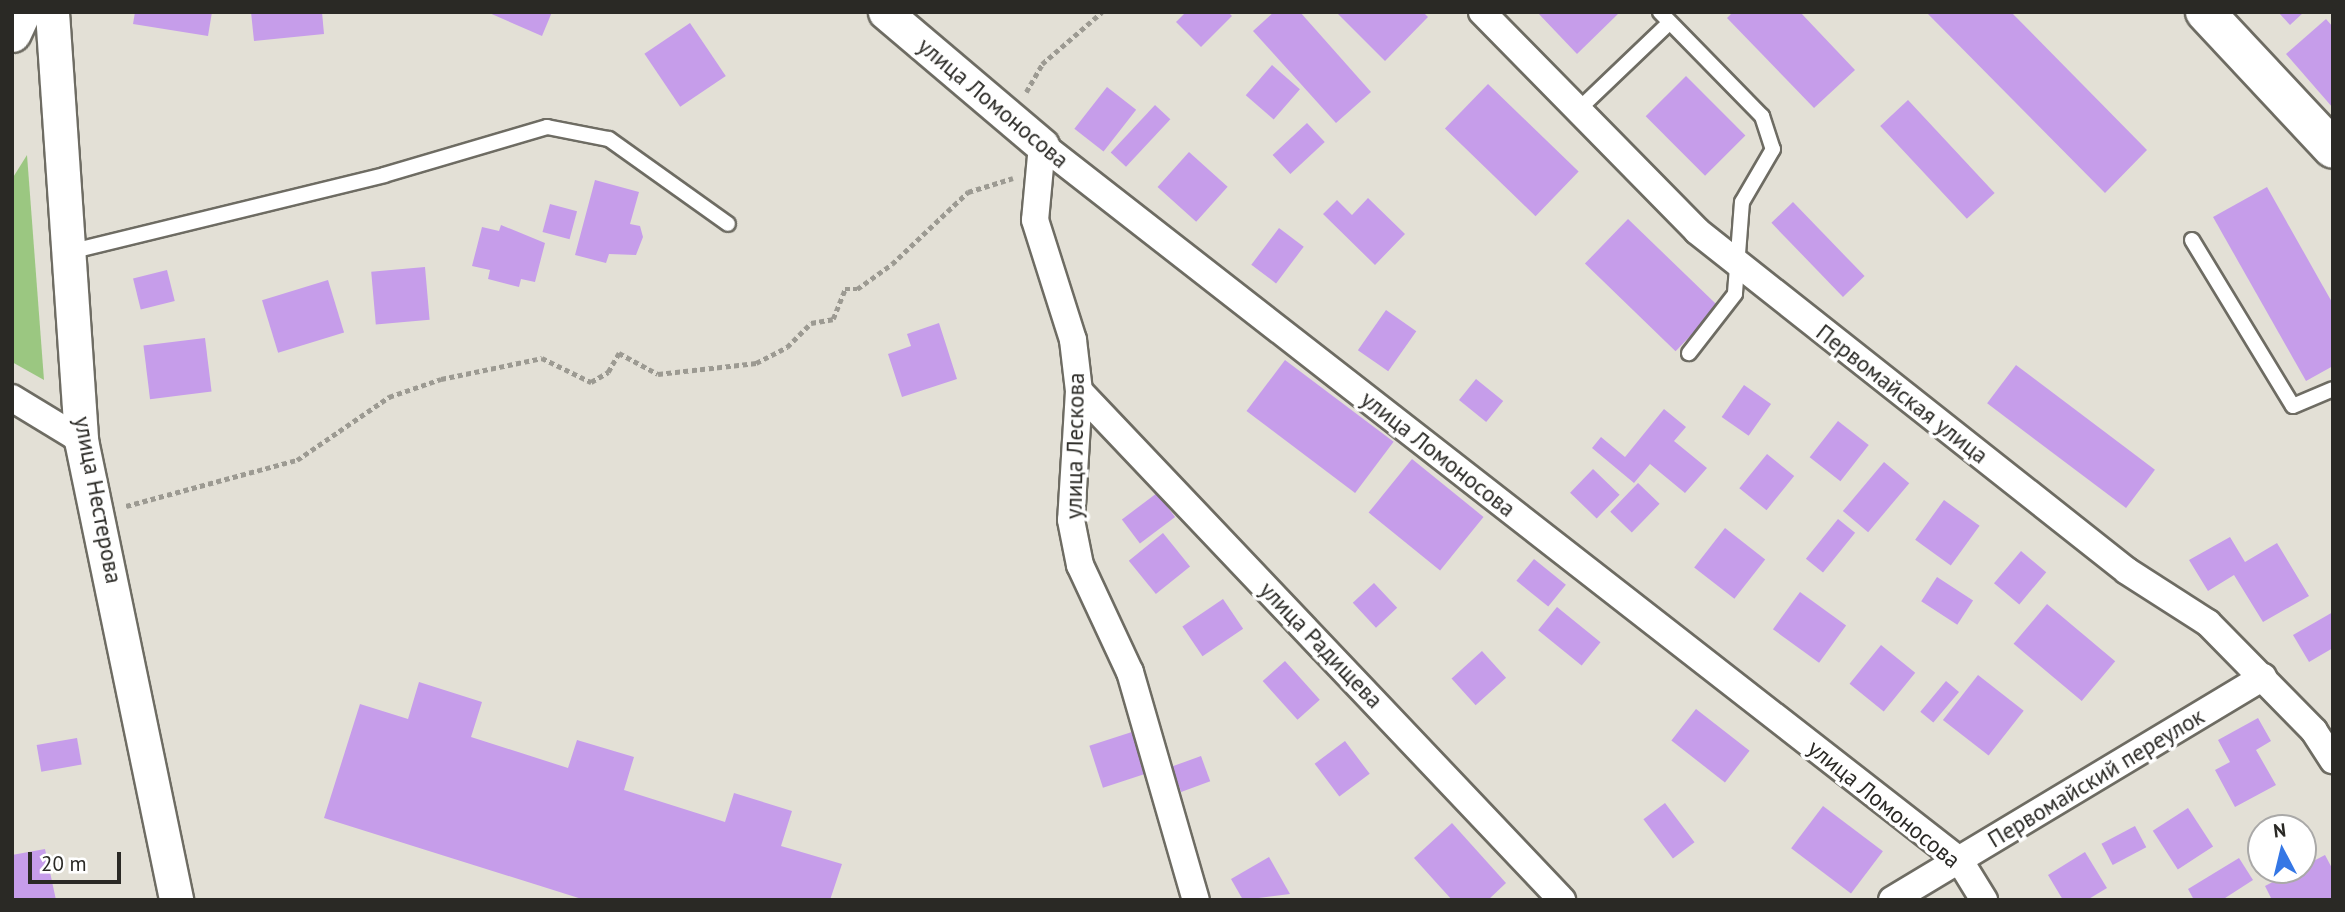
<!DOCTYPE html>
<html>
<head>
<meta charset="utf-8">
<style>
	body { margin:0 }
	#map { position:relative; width:2345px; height:912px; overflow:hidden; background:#e3e0d6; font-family:"PT Sans",sans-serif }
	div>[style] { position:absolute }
	.green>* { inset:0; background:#9bc781 }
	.building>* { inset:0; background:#c69dea; transform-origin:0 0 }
	.path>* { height:4.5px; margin-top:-2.25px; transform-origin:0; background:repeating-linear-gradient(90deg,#9c9a92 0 5px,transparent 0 8.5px) }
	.roads { filter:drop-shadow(2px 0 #6e6c63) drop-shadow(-2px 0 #6e6c63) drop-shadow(0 2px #6e6c63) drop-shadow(0 -2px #6e6c63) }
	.service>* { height:14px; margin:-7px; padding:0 7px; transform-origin:7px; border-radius:7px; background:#fff }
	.minor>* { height:26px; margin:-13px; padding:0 13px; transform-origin:13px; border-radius:13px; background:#fff }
	.tertiary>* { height:33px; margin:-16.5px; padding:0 16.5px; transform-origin:16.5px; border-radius:16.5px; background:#fff }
	.secondary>* { height:38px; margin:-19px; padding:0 19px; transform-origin:19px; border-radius:19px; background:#fff }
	span { translate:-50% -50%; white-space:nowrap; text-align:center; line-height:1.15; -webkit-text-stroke:7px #fff; paint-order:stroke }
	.street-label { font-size:23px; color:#2a2925 }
	.frame { position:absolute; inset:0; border:14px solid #2a2925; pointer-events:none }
	.north { position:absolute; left:2247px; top:814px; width:70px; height:70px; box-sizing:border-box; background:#fff; border:2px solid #aaa9a8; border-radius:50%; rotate:353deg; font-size:19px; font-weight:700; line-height:28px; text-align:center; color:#2a2925 }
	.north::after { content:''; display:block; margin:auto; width:24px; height:32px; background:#3577e5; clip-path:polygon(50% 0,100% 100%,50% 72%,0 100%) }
	.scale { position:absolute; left:28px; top:852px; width:93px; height:32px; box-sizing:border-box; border:4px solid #2a2925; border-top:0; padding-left:9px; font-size:21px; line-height:24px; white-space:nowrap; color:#2a2925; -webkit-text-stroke:5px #fff; paint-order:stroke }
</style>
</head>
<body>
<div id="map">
	<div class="green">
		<div style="clip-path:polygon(27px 155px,44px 380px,12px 362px,12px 179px)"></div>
	</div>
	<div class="building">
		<div style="clip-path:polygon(135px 12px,212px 12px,208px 36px,133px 24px)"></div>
		<div style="clip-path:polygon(251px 12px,322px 12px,324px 34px,254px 41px)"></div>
		<div style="clip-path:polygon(487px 12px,552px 12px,542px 36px)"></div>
		<div style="clip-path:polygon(1186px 12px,1228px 12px,1232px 16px,1201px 47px,1176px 22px)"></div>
		<div style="clip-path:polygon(1274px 12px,1300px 12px,1371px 92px,1336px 123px,1253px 31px)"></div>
		<div style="clip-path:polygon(1336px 12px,1423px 12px,1428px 17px,1385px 61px)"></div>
		<div style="clip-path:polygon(1537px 12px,1620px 12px,1577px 54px)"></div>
		<div style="clip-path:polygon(1733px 12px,1800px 12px,1855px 70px,1814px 108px,1727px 18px)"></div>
		<div style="clip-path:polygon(1926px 12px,2011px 12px,2147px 150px,2105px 193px)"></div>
		<div style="clip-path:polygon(2278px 12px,2304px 12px,2290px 25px)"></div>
		<div style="clip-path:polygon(2326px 19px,2333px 27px,2333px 108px,2286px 54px)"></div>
		<div style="left:690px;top:23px;width:64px;height:55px;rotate:56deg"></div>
		<div style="left:1272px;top:65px;width:37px;height:40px;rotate:41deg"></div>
		<div style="left:1686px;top:76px;width:84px;height:57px;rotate:45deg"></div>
		<div style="left:1488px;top:84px;width:126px;height:62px;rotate:44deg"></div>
		<div style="left:1107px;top:87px;width:37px;height:53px;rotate:38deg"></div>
		<div style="left:1908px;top:100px;width:127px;height:38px;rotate:47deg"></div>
		<div style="left:1155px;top:105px;width:21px;height:65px;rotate:43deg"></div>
		<div style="left:1307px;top:123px;width:26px;height:47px;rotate:47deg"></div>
		<div style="left:1189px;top:152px;width:52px;height:47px;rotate:42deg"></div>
		<div style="clip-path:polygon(595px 180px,639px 192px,630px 224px,640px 226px,643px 237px,636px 255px,609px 254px,606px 263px,575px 255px)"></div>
		<div style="clip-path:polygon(2267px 187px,2333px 304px,2333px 366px,2306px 381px,2213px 217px)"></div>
		<div style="clip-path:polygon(1368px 198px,1405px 234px,1375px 265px,1323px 214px,1337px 200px,1352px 215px)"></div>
		<div style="left:1793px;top:202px;width:103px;height:30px;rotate:46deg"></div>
		<div style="left:550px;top:204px;width:28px;height:29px;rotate:15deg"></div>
		<div style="left:1628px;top:219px;width:126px;height:62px;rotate:44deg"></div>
		<div style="clip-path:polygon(501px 225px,545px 243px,535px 282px,521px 279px,519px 287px,488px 279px,490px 270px,472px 266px,482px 227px,499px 231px)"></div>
		<div style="left:1279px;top:228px;width:31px;height:46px;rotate:37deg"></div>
		<div style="left:425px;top:267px;width:53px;height:54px;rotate:85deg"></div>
		<div style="left:167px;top:270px;width:32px;height:35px;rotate:76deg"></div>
		<div style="left:328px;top:280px;width:55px;height:69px;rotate:73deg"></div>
		<div style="left:1386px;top:310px;width:37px;height:49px;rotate:35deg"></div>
		<div style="clip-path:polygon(939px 323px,957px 379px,902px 397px,888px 354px,911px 346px,907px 334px)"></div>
		<div style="left:205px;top:338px;width:54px;height:62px;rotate:83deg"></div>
		<div style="left:1285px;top:360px;width:136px;height:64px;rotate:37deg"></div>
		<div style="left:2016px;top:365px;width:174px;height:48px;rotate:37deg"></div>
		<div style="left:1476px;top:379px;width:35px;height:27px;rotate:39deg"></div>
		<div style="left:1744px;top:385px;width:33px;height:39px;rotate:35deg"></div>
		<div style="clip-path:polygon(1664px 409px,1686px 427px,1674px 441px,1707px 468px,1685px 493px,1650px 464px,1634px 483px,1592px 448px,1601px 437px,1625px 457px)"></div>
		<div style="left:1838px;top:421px;width:39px;height:46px;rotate:38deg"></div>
		<div style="left:1767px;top:454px;width:35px;height:44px;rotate:39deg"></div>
		<div style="left:1412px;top:459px;width:92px;height:69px;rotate:39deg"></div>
		<div style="left:1884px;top:462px;width:33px;height:64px;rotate:40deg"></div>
		<div style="left:1593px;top:469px;width:37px;height:33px;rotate:44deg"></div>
		<div style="left:1638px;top:483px;width:30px;height:40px;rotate:44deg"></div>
		<div style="left:1157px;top:493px;width:30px;height:44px;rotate:53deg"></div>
		<div style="left:1944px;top:500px;width:44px;height:49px;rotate:36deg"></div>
		<div style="left:1838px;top:519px;width:22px;height:51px;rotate:39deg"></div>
		<div style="left:1725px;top:528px;width:51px;height:50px;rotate:38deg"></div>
		<div style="left:1163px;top:533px;width:43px;height:44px;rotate:51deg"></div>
		<div style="clip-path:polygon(2230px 537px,2245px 562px,2277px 543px,2309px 596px,2263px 622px,2234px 575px,2208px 591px,2189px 560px)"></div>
		<div style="left:2021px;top:551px;width:33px;height:42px;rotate:40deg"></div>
		<div style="left:1534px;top:559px;width:41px;height:28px;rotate:39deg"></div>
		<div style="left:1937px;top:577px;width:43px;height:29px;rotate:33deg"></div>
		<div style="left:1374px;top:583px;width:34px;height:29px;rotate:47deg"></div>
		<div style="left:1800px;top:592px;width:57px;height:46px;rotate:36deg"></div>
		<div style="left:1223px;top:599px;width:36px;height:49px;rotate:56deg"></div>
		<div style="left:2047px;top:604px;width:89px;height:52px;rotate:40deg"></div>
		<div style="left:1557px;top:607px;width:56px;height:30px;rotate:39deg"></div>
		<div style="clip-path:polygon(2333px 612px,2333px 648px,2309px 662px,2293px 635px)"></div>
		<div style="left:1881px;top:645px;width:44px;height:50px;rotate:39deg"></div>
		<div style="left:1482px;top:651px;width:36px;height:41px;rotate:48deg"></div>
		<div style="left:1285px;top:661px;width:52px;height:30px;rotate:48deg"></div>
		<div style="left:1978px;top:675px;width:58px;height:57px;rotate:38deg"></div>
		<div style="left:1946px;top:681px;width:17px;height:40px;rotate:40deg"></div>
		<div style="clip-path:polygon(419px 682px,482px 702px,471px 737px,568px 768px,577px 740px,634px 757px,624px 790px,725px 822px,734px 793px,792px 811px,781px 846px,842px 864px,830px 900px,585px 900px,324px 818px,360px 704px,408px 719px)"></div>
		<div style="left:1696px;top:709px;width:68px;height:40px;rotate:38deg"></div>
		<div style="clip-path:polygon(2258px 718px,2271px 741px,2256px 750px,2276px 785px,2235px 807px,2215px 770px,2230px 762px,2218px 740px)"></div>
		<div style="left:1135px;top:731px;width:44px;height:48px;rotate:72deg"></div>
		<div style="left:77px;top:738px;width:27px;height:41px;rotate:80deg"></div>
		<div style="left:1345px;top:741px;width:41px;height:38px;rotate:53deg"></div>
		<div style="left:1201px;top:756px;width:27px;height:31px;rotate:70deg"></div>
		<div style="left:1665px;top:803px;width:49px;height:27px;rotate:53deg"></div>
		<div style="left:1823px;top:806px;width:75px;height:53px;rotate:37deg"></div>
		<div style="left:2188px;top:808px;width:46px;height:42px;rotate:57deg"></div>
		<div style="clip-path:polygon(1452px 823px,1506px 883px,1488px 900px,1452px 900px,1414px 858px)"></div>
		<div style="left:2135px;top:826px;width:24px;height:38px;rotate:62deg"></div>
		<div style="clip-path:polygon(45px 849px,56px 900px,12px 900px,12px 855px)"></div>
		<div style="clip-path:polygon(2085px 852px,2107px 888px,2087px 900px,2063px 900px,2048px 875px)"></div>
		<div style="clip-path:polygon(2325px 855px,2333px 870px,2333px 900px,2272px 900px,2265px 886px)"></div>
		<div style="clip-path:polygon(1269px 857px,1290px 894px,1243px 900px,1231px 879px)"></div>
		<div style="clip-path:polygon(2239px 858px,2253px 880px,2222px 900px,2194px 900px,2188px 889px)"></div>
	</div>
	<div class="path">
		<div style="left:1026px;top:92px;width:32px;rotate:-60deg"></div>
		<div style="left:1042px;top:64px;width:79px;rotate:-40.9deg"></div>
		<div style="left:126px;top:506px;width:177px;rotate:-15.1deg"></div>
		<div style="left:297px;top:460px;width:112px;rotate:-34.4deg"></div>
		<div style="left:389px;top:397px;width:55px;rotate:-19.1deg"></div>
		<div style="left:441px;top:379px;width:103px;rotate:-11.7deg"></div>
		<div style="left:542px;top:358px;width:55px;rotate:26.1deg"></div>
		<div style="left:591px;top:382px;width:20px;rotate:-30deg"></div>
		<div style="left:608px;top:372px;width:22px;rotate:-60deg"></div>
		<div style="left:619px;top:353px;width:44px;rotate:28.3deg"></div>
		<div style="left:658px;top:374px;width:99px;rotate:-6.4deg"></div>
		<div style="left:756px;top:363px;width:35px;rotate:-27deg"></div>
		<div style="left:787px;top:347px;width:34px;rotate:-45deg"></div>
		<div style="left:811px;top:323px;width:22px;rotate:-10deg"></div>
		<div style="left:833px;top:319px;width:32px;rotate:-68deg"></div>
		<div style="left:845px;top:289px;width:12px"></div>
		<div style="left:857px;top:289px;width:43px;rotate:-35.5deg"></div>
		<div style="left:892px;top:264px;width:105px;rotate:-43.5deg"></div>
		<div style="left:968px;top:192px;width:47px;rotate:-17.3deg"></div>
	</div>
	<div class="roads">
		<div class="service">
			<div style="left:1660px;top:12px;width:146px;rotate:45.6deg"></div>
			<div style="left:1762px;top:116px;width:35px;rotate:72deg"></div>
			<div style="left:1773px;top:149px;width:61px;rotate:120.3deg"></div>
			<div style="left:1742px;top:202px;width:92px;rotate:94.4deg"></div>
			<div style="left:1735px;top:294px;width:75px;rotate:127.9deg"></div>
			<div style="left:1577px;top:111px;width:127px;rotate:-43.7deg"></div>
			<div style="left:2192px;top:240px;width:194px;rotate:58.7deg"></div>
			<div style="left:2293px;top:406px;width:43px;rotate:-23deg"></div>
			<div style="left:69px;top:252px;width:324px;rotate:-13.7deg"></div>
			<div style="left:384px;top:175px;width:170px;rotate:-16.4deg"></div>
			<div style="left:547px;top:127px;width:63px;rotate:11deg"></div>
			<div style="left:609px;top:139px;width:146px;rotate:35.5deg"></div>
		</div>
		<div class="minor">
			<div style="left:1482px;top:12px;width:307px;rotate:45.5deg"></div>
			<div style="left:1697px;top:231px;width:548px;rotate:38.33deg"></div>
			<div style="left:2127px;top:571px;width:96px;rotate:32.7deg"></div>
			<div style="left:2208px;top:623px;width:151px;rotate:45.5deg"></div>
			<div style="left:2314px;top:731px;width:35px;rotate:57deg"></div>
			<div style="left:1042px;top:145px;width:1164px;rotate:37.95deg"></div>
			<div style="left:1960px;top:861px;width:46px;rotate:58.4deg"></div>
			<div style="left:1042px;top:145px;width:75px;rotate:95.3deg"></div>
			<div style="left:1035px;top:220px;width:126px;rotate:72.4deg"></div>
			<div style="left:1073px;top:340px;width:51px;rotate:83.3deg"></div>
			<div style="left:1079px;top:391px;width:129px;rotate:93.5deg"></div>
			<div style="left:1071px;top:520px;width:46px;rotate:78.7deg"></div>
			<div style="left:1080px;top:565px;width:118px;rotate:65deg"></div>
			<div style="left:1130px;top:672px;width:237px;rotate:73.9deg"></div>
			<div style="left:1079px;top:391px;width:702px;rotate:46.5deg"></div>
			<div style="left:12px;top:398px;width:81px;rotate:31.3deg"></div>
			<div style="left:1892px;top:900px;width:433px;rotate:-31deg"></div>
		</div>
		<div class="tertiary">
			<div style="left:52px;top:12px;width:429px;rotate:86.1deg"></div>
			<div style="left:81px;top:440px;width:470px;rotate:78.3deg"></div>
			<div style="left:885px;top:12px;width:206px;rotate:40.3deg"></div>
		</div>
		<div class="secondary">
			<div style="left:2205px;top:12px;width:187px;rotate:46.9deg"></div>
			<div style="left:12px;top:33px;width:23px;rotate:-65deg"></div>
		</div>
	</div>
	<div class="street-label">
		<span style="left:993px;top:103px;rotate:40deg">улица Ломоносова</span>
		<span style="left:1902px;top:394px;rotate:38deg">Первомайская улица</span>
		<span style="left:1075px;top:446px;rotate:-89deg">улица Лескова</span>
		<span style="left:1438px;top:454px;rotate:38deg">улица Ломоносова</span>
		<span style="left:98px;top:500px;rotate:79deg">улица Нестерова</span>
		<span style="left:1321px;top:645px;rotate:46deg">улица Радищева</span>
		<span style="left:2096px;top:778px;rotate:-31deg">Первомайский переулок</span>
		<span style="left:1884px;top:804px;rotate:39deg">улица Ломоносова</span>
	</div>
	<div class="frame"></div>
	<div class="north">N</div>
	<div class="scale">20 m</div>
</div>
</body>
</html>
